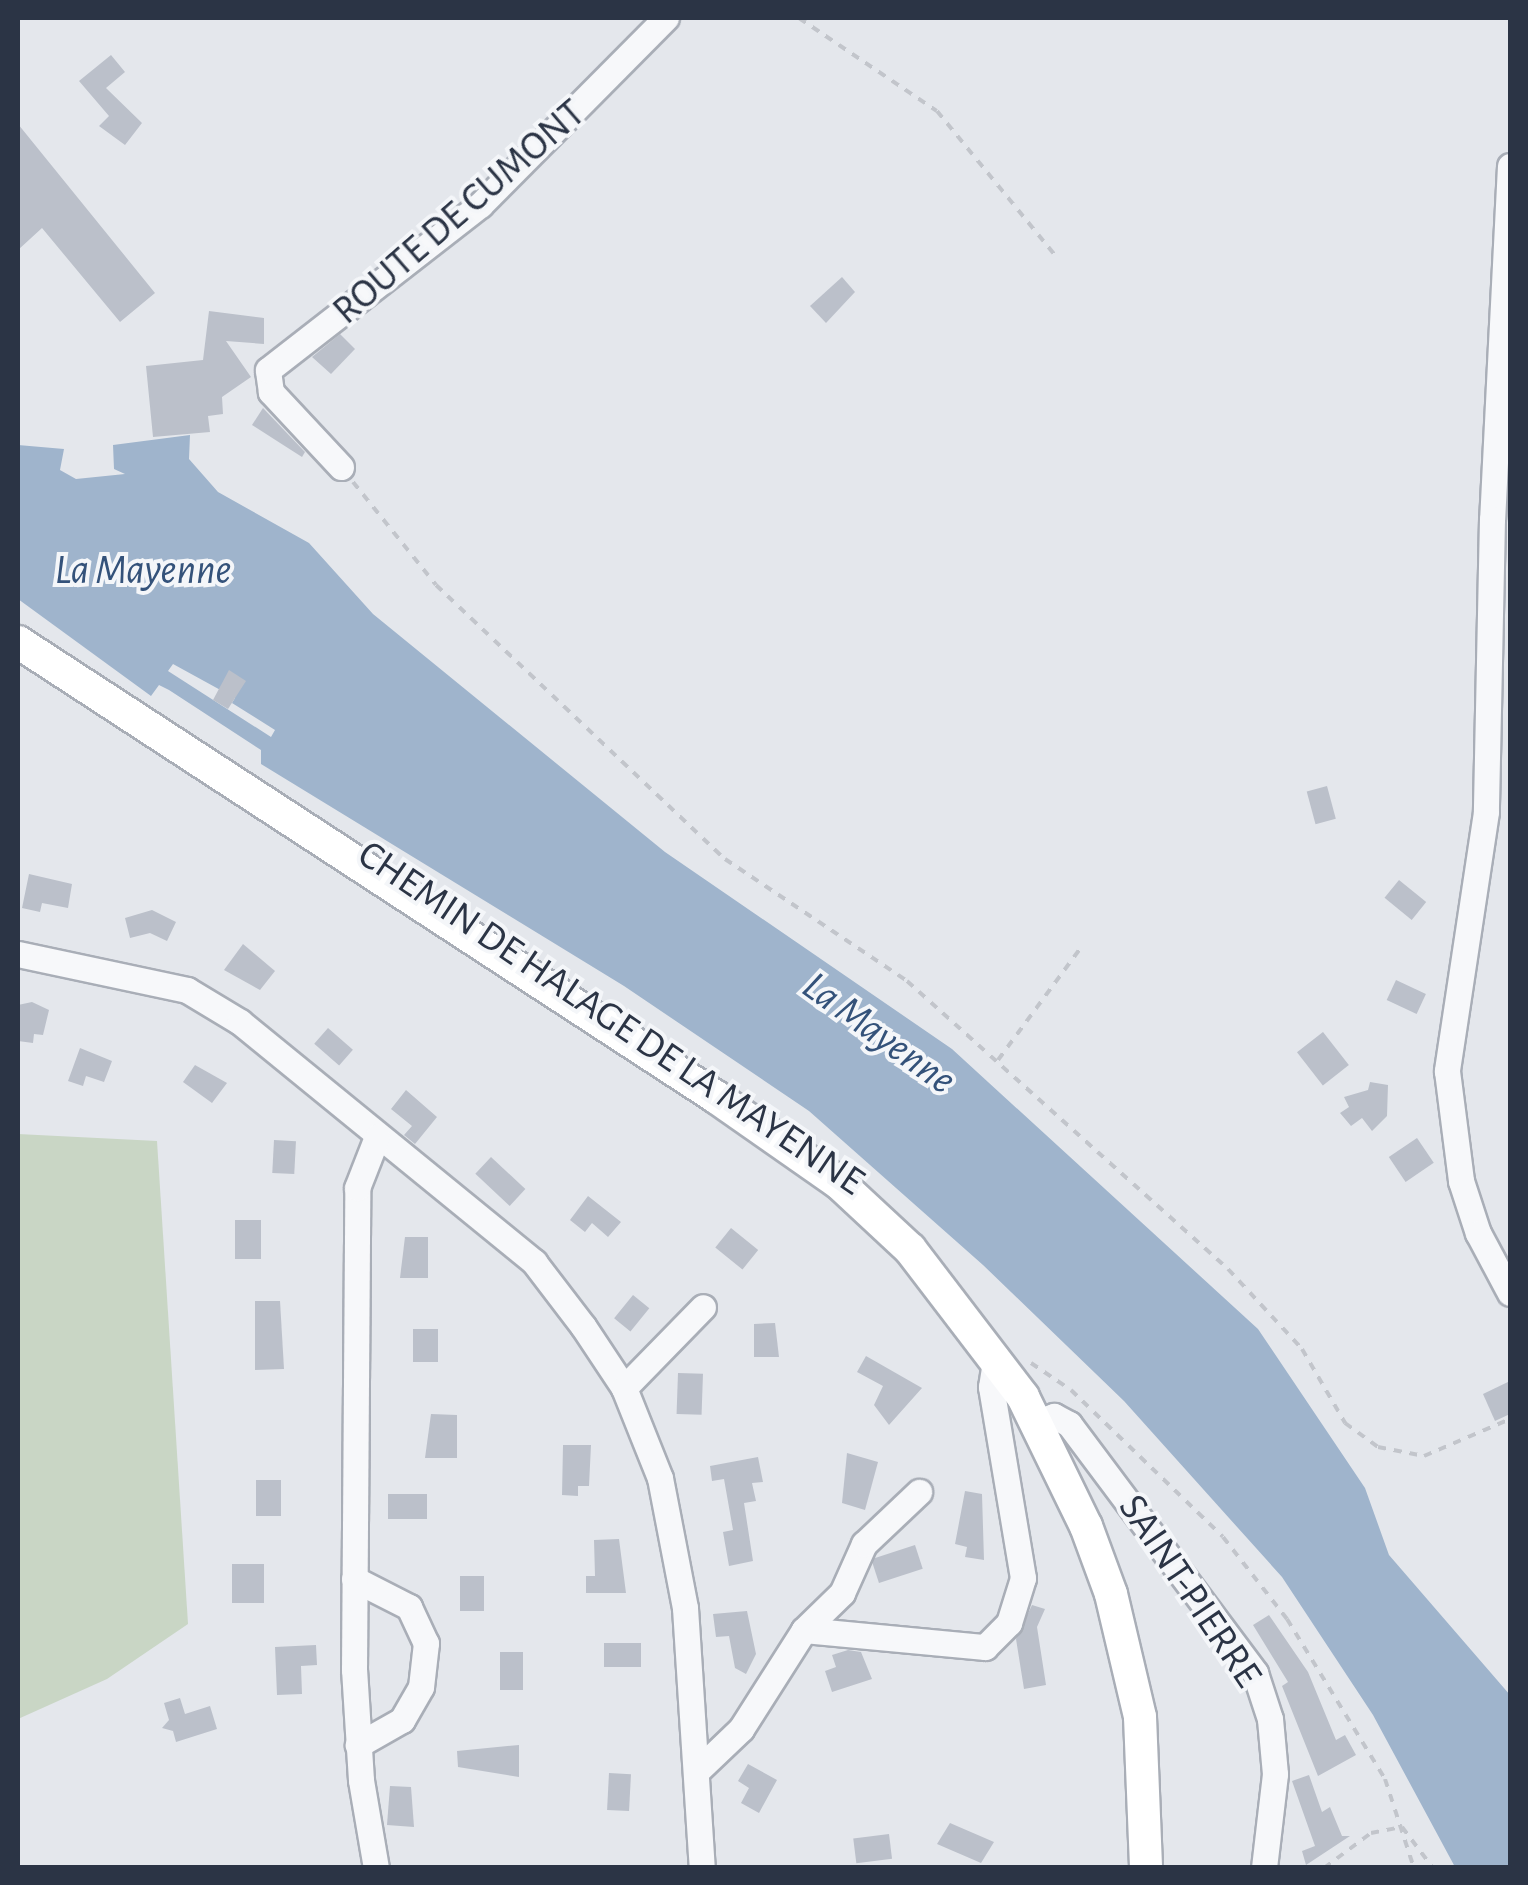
<!DOCTYPE html>
<html>
<head>
<meta charset="utf-8">
<style>
	body { margin:0 }
	#map { position:relative; width:1528px; height:1885px; overflow:hidden; background:#e4e7ec; font-family:"Alegreya Sans",sans-serif }
	div>[style] { position:absolute }
	.green>* { inset:0; background:#c9d6c5 }
	.water>* { inset:0; background:#9fb4cc }
	.building>* { inset:0; background:#bbc0ca; transform-origin:0 0 }
	.path>* { height:4px; margin-top:-2px; transform-origin:0; background:repeating-linear-gradient(90deg,#c2c5cb 0 8px,transparent 0 16px) }
	.roads { filter:drop-shadow(2px 0 #a9aeb7) drop-shadow(-2px 0 #a9aeb7) drop-shadow(0 2px #a9aeb7) drop-shadow(0 -2px #a9aeb7) }
	.minor>* { height:25px; margin:-12.5px; padding:0 12.5px; transform-origin:12.5px; border-radius:12.5px; background:#f7f8fa }
	.major>* { height:32px; margin:-16px; padding:0 16px; transform-origin:16px; border-radius:16px; background:#fff }
	span { translate:-50% -50%; white-space:nowrap; text-align:center; line-height:1.15; -webkit-text-stroke:8px #f4f6f9; paint-order:stroke }
	.street-label { font-size:40px; color:#2b3445 }
	.water-label { font-size:42px; color:#34527a; font-style:italic }
	.frame { position:absolute; inset:0; border:20px solid #2b3445; pointer-events:none }
</style>
</head>
<body>
<div id="map">
	<div class="green">
		<div style="clip-path:polygon(18px 1134px,157px 1141px,188px 1624px,107px 1679px,18px 1719px)"></div>
	</div>
	<div class="water">
		<div style="clip-path:polygon(evenodd,190px 435px,189px 459px,218px 492px,309px 543px,373px 614px,665px 852px,952px 1049px,1258px 1329px,1365px 1488px,1389px 1555px,1510px 1695px,1510px 1867px,1455px 1867px,1373px 1715px,1282px 1577px,1124px 1401px,983px 1265px,809px 1111px,624px 986px,261px 764px,261px 750px,169px 690px,159px 685px,151px 696px,18px 599px,18px 445px,64px 449px,60px 470px,76px 479px,125px 474px,114px 469px,113px 445px,190px 435px,173px 664px,235px 698px,232px 703px,275px 730px,271px 737px,168px 671px,173px 664px)"></div>
	</div>
	<div class="building">
		<div style="clip-path:polygon(111px 55px,125px 72px,106px 88px,142px 123px,125px 145px,99px 126px,109px 116px,79px 81px)"></div>
		<div style="clip-path:polygon(18px 124px,155px 293px,120px 322px,42px 228px,18px 250px)"></div>
		<div style="clip-path:polygon(842px 277px,855px 292px,826px 323px,810px 306px)"></div>
		<div style="clip-path:polygon(209px 311px,264px 318px,264px 344px,226px 341px,251px 377px,222px 397px,223px 414px,208px 416px,210px 432px,153px 437px,146px 366px,203px 360px)"></div>
		<div style="clip-path:polygon(340px 334px,355px 349px,331px 374px,312px 357px)"></div>
		<div style="clip-path:polygon(263px 408px,305px 452px,302px 457px,252px 425px)"></div>
		<div style="clip-path:polygon(229px 670px,246px 681px,228px 709px,213px 700px)"></div>
		<div style="left:1327px;top:786px;width:34px;height:21px;rotate:75deg"></div>
		<div style="clip-path:polygon(29px 874px,72px 884px,68px 908px,42px 903px,40px 912px,22px 908px)"></div>
		<div style="left:1399px;top:880px;width:35px;height:23px;rotate:39deg"></div>
		<div style="clip-path:polygon(152px 910px,176px 922px,167px 941px,150px 933px,130px 938px,125px 918px)"></div>
		<div style="clip-path:polygon(243px 944px,275px 971px,260px 990px,224px 970px)"></div>
		<div style="left:1396px;top:980px;width:33px;height:22px;rotate:25deg"></div>
		<div style="clip-path:polygon(32px 1002px,49px 1010px,43px 1035px,34px 1034px,33px 1043px,18px 1041px,18px 1005px)"></div>
		<div style="left:328px;top:1028px;width:33px;height:21px;rotate:41deg"></div>
		<div style="left:1323px;top:1032px;width:42px;height:33px;rotate:52deg"></div>
		<div style="clip-path:polygon(80px 1048px,112px 1061px,104px 1082px,86px 1076px,83px 1086px,68px 1081px)"></div>
		<div style="clip-path:polygon(195px 1065px,227px 1083px,212px 1103px,183px 1082px)"></div>
		<div style="clip-path:polygon(1370px 1082px,1388px 1085px,1387px 1116px,1372px 1131px,1362px 1118px,1351px 1126px,1340px 1113px,1349px 1107px,1344px 1097px,1368px 1090px)"></div>
		<div style="clip-path:polygon(406px 1090px,437px 1117px,415px 1144px,404px 1135px,412px 1126px,391px 1109px)"></div>
		<div style="left:1417px;top:1138px;width:30px;height:34px;rotate:56deg"></div>
		<div style="left:274px;top:1140px;width:22px;height:33px;rotate:3deg"></div>
		<div style="left:491px;top:1157px;width:47px;height:23px;rotate:43deg"></div>
		<div style="clip-path:polygon(588px 1196px,621px 1222px,608px 1237px,592px 1223px,585px 1232px,570px 1220px)"></div>
		<div style="left:235px;top:1220px;width:26px;height:39px"></div>
		<div style="left:731px;top:1228px;width:35px;height:25px;rotate:39deg"></div>
		<div style="clip-path:polygon(405px 1237px,428px 1237px,428px 1278px,400px 1278px)"></div>
		<div style="left:633px;top:1295px;width:21px;height:30px;rotate:39deg"></div>
		<div style="clip-path:polygon(255px 1301px,280px 1301px,284px 1369px,255px 1370px)"></div>
		<div style="clip-path:polygon(775px 1323px,779px 1357px,754px 1357px,754px 1324px)"></div>
		<div style="left:413px;top:1329px;width:25px;height:33px"></div>
		<div style="clip-path:polygon(866px 1356px,922px 1388px,889px 1425px,874px 1405px,883px 1386px,857px 1372px)"></div>
		<div style="left:678px;top:1373px;width:25px;height:41px;rotate:2deg"></div>
		<div style="clip-path:polygon(1510px 1381px,1510px 1414px,1495px 1421px,1483px 1394px)"></div>
		<div style="clip-path:polygon(431px 1414px,457px 1415px,457px 1458px,425px 1458px)"></div>
		<div style="clip-path:polygon(563px 1445px,591px 1445px,589px 1486px,578px 1486px,578px 1496px,562px 1495px)"></div>
		<div style="clip-path:polygon(847px 1453px,878px 1462px,865px 1510px,842px 1503px)"></div>
		<div style="clip-path:polygon(758px 1457px,763px 1482px,752px 1483px,756px 1501px,744px 1503px,753px 1561px,729px 1566px,723px 1532px,733px 1530px,724px 1479px,712px 1481px,710px 1466px)"></div>
		<div style="left:256px;top:1480px;width:25px;height:36px"></div>
		<div style="clip-path:polygon(965px 1491px,982px 1494px,984px 1560px,965px 1557px,967px 1547px,955px 1544px)"></div>
		<div style="left:388px;top:1494px;width:39px;height:25px"></div>
		<div style="clip-path:polygon(619px 1539px,626px 1593px,586px 1593px,586px 1576px,595px 1576px,594px 1540px)"></div>
		<div style="left:915px;top:1545px;width:25px;height:46px;rotate:72deg"></div>
		<div style="left:232px;top:1564px;width:32px;height:39px"></div>
		<div style="left:460px;top:1576px;width:24px;height:35px"></div>
		<div style="clip-path:polygon(1032px 1605px,1045px 1609px,1037px 1627px,1046px 1685px,1024px 1689px,1016px 1639px)"></div>
		<div style="clip-path:polygon(747px 1611px,756px 1654px,746px 1674px,735px 1668px,729px 1636px,716px 1637px,713px 1614px)"></div>
		<div style="clip-path:polygon(1269px 1615px,1308px 1672px,1336px 1740px,1345px 1735px,1356px 1755px,1318px 1776px,1282px 1686px,1288px 1682px,1253px 1625px)"></div>
		<div style="left:604px;top:1643px;width:37px;height:24px"></div>
		<div style="clip-path:polygon(316px 1645px,317px 1665px,301px 1666px,302px 1694px,277px 1695px,275px 1647px)"></div>
		<div style="clip-path:polygon(848px 1650px,861px 1652px,872px 1679px,832px 1692px,825px 1671px,836px 1667px,832px 1655px)"></div>
		<div style="left:500px;top:1652px;width:23px;height:38px"></div>
		<div style="clip-path:polygon(180px 1698px,185px 1714px,210px 1706px,217px 1729px,176px 1742px,173px 1731px,162px 1728px,169px 1720px,164px 1703px)"></div>
		<div style="clip-path:polygon(519px 1745px,519px 1777px,458px 1767px,457px 1751px)"></div>
		<div style="clip-path:polygon(748px 1764px,777px 1780px,759px 1813px,741px 1803px,749px 1788px,738px 1781px)"></div>
		<div style="left:609px;top:1773px;width:22px;height:37px;rotate:3deg"></div>
		<div style="clip-path:polygon(1309px 1775px,1322px 1812px,1330px 1807px,1342px 1836px,1350px 1836px,1306px 1865px,1302px 1851px,1315px 1846px,1292px 1781px)"></div>
		<div style="clip-path:polygon(390px 1786px,411px 1787px,414px 1827px,387px 1825px)"></div>
		<div style="clip-path:polygon(950px 1823px,994px 1842px,981px 1863px,937px 1844px)"></div>
		<div style="left:889px;top:1834px;width:25px;height:36px;rotate:83deg"></div>
	</div>
	<div class="path">
		<div style="left:799px;top:18px;width:166px;rotate:34deg"></div>
		<div style="left:937px;top:111px;width:191px;rotate:50.7deg"></div>
		<div style="left:353px;top:482px;width:132px;rotate:51.1deg"></div>
		<div style="left:436px;top:585px;width:398px;rotate:43.5deg"></div>
		<div style="left:725px;top:859px;width:219px;rotate:33.8deg"></div>
		<div style="left:907px;top:981px;width:431px;rotate:41.9deg"></div>
		<div style="left:1228px;top:1269px;width:109px;rotate:47.2deg"></div>
		<div style="left:1302px;top:1349px;width:86px;rotate:59.8deg"></div>
		<div style="left:1345px;top:1423px;width:41px;rotate:36deg"></div>
		<div style="left:1378px;top:1447px;width:47px;rotate:11.1deg"></div>
		<div style="left:1424px;top:1456px;width:94px;rotate:-23.3deg"></div>
		<div style="left:998px;top:1060px;width:137px;rotate:-53.6deg"></div>
		<div style="left:1031px;top:1363px;width:48px;rotate:34deg"></div>
		<div style="left:1071px;top:1390px;width:211px;rotate:44deg"></div>
		<div style="left:1223px;top:1537px;width:104px;rotate:52deg"></div>
		<div style="left:1287px;top:1619px;width:188px;rotate:58.5deg"></div>
		<div style="left:1385px;top:1779px;width:94px;rotate:72deg"></div>
		<div style="left:1324px;top:1868px;width:59px;rotate:-36.7deg"></div>
		<div style="left:1371px;top:1833px;width:32px;rotate:-11deg"></div>
		<div style="left:1402px;top:1827px;width:51px;rotate:52.9deg"></div>
	</div>
	<div class="roads">
		<div class="minor">
			<div style="left:1510px;top:166px;width:353px;rotate:92.9deg"></div>
			<div style="left:1492px;top:519px;width:293px;rotate:91.2deg"></div>
			<div style="left:1486px;top:812px;width:262px;rotate:98.6deg"></div>
			<div style="left:1447px;top:1071px;width:111px;rotate:82.7deg"></div>
			<div style="left:1461px;top:1181px;width:55px;rotate:71.9deg"></div>
			<div style="left:1478px;top:1233px;width:68px;rotate:61.9deg"></div>
			<div style="left:341px;top:467px;width:103px;rotate:-133deg"></div>
			<div style="left:271px;top:392px;width:22px;rotate:-98deg"></div>
			<div style="left:268px;top:370px;width:269px;rotate:-37.9deg"></div>
			<div style="left:480px;top:205px;width:264px;rotate:-45.2deg"></div>
			<div style="left:18px;top:954px;width:173px;rotate:12deg"></div>
			<div style="left:187px;top:990px;width:62px;rotate:31.1deg"></div>
			<div style="left:240px;top:1022px;width:380px;rotate:39.2deg"></div>
			<div style="left:534px;top:1262px;width:81px;rotate:52.6deg"></div>
			<div style="left:583px;top:1326px;width:74px;rotate:56.5deg"></div>
			<div style="left:624px;top:1388px;width:97px;rotate:68.2deg"></div>
			<div style="left:660px;top:1478px;width:132px;rotate:79.1deg"></div>
			<div style="left:685px;top:1608px;width:261px;rotate:86.3deg"></div>
			<div style="left:624px;top:1388px;width:113px;rotate:-45.7deg"></div>
			<div style="left:1038px;top:1422px;width:17px;rotate:-21deg"></div>
			<div style="left:1054px;top:1416px;width:17px;rotate:28deg"></div>
			<div style="left:1069px;top:1424px;width:311px;rotate:53.2deg"></div>
			<div style="left:1255px;top:1673px;width:48px;rotate:71.9deg"></div>
			<div style="left:1270px;top:1719px;width:55px;rotate:84.8deg"></div>
			<div style="left:1275px;top:1774px;width:95px;rotate:96.7deg"></div>
			<div style="left:354px;top:1579px;width:62px;rotate:27deg"></div>
			<div style="left:409px;top:1607px;width:40px;rotate:65deg"></div>
			<div style="left:426px;top:1643px;width:44px;rotate:96.5deg"></div>
			<div style="left:421px;top:1687px;width:38px;rotate:120deg"></div>
			<div style="left:402px;top:1720px;width:51px;rotate:150.4deg"></div>
			<div style="left:804px;top:1630px;width:182px;rotate:5.4deg"></div>
			<div style="left:985px;top:1647px;width:34px;rotate:-45deg"></div>
			<div style="left:1009px;top:1623px;width:47px;rotate:-72.7deg"></div>
			<div style="left:1023px;top:1578px;width:194px;rotate:-99.5deg"></div>
			<div style="left:991px;top:1387px;width:31px;rotate:-81deg"></div>
			<div style="left:697px;top:1771px;width:61px;rotate:-43.7deg"></div>
			<div style="left:741px;top:1729px;width:117px;rotate:-57.5deg"></div>
			<div style="left:804px;top:1630px;width:53px;rotate:-44.2deg"></div>
			<div style="left:842px;top:1593px;width:54px;rotate:-65.8deg"></div>
			<div style="left:864px;top:1544px;width:76px;rotate:-43.4deg"></div>
			<div style="left:376px;top:1868px;width:89px;rotate:-99.7deg"></div>
			<div style="left:361px;top:1780px;width:110px;rotate:-93.6deg"></div>
			<div style="left:354px;top:1670px;width:482px;rotate:-89.6deg"></div>
			<div style="left:357px;top:1188px;width:55px;rotate:-68.6deg"></div>
		</div>
		<div class="major">
			<div style="left:18px;top:642px;width:833px;rotate:33.1deg"></div>
			<div style="left:716px;top:1097px;width:150px;rotate:35deg"></div>
			<div style="left:839px;top:1183px;width:97px;rotate:42.9deg"></div>
			<div style="left:910px;top:1249px;width:186px;rotate:52.6deg"></div>
			<div style="left:1023px;top:1397px;width:144px;rotate:64deg"></div>
			<div style="left:1086px;top:1526px;width:72px;rotate:69.8deg"></div>
			<div style="left:1111px;top:1594px;width:126px;rotate:76.7deg"></div>
			<div style="left:1140px;top:1717px;width:151px;rotate:87.7deg"></div>
		</div>
	</div>
	<div class="street-label">
		<span style="left:459px;top:212px;rotate:-41deg">ROUTE DE CUMONT</span>
		<span style="left:611px;top:1018px;rotate:34deg">CHEMIN DE HALAGE DE LA MAYENNE</span>
		<span style="left:1190px;top:1591px;rotate:56deg">SAINT-PIERRE</span>
	</div>
	<div class="water-label">
		<span style="left:143px;top:570px">La Mayenne</span>
		<span style="left:879px;top:1033px;rotate:36deg">La Mayenne</span>
	</div>
	<div class="frame"></div>
</div>
</body>
</html>
